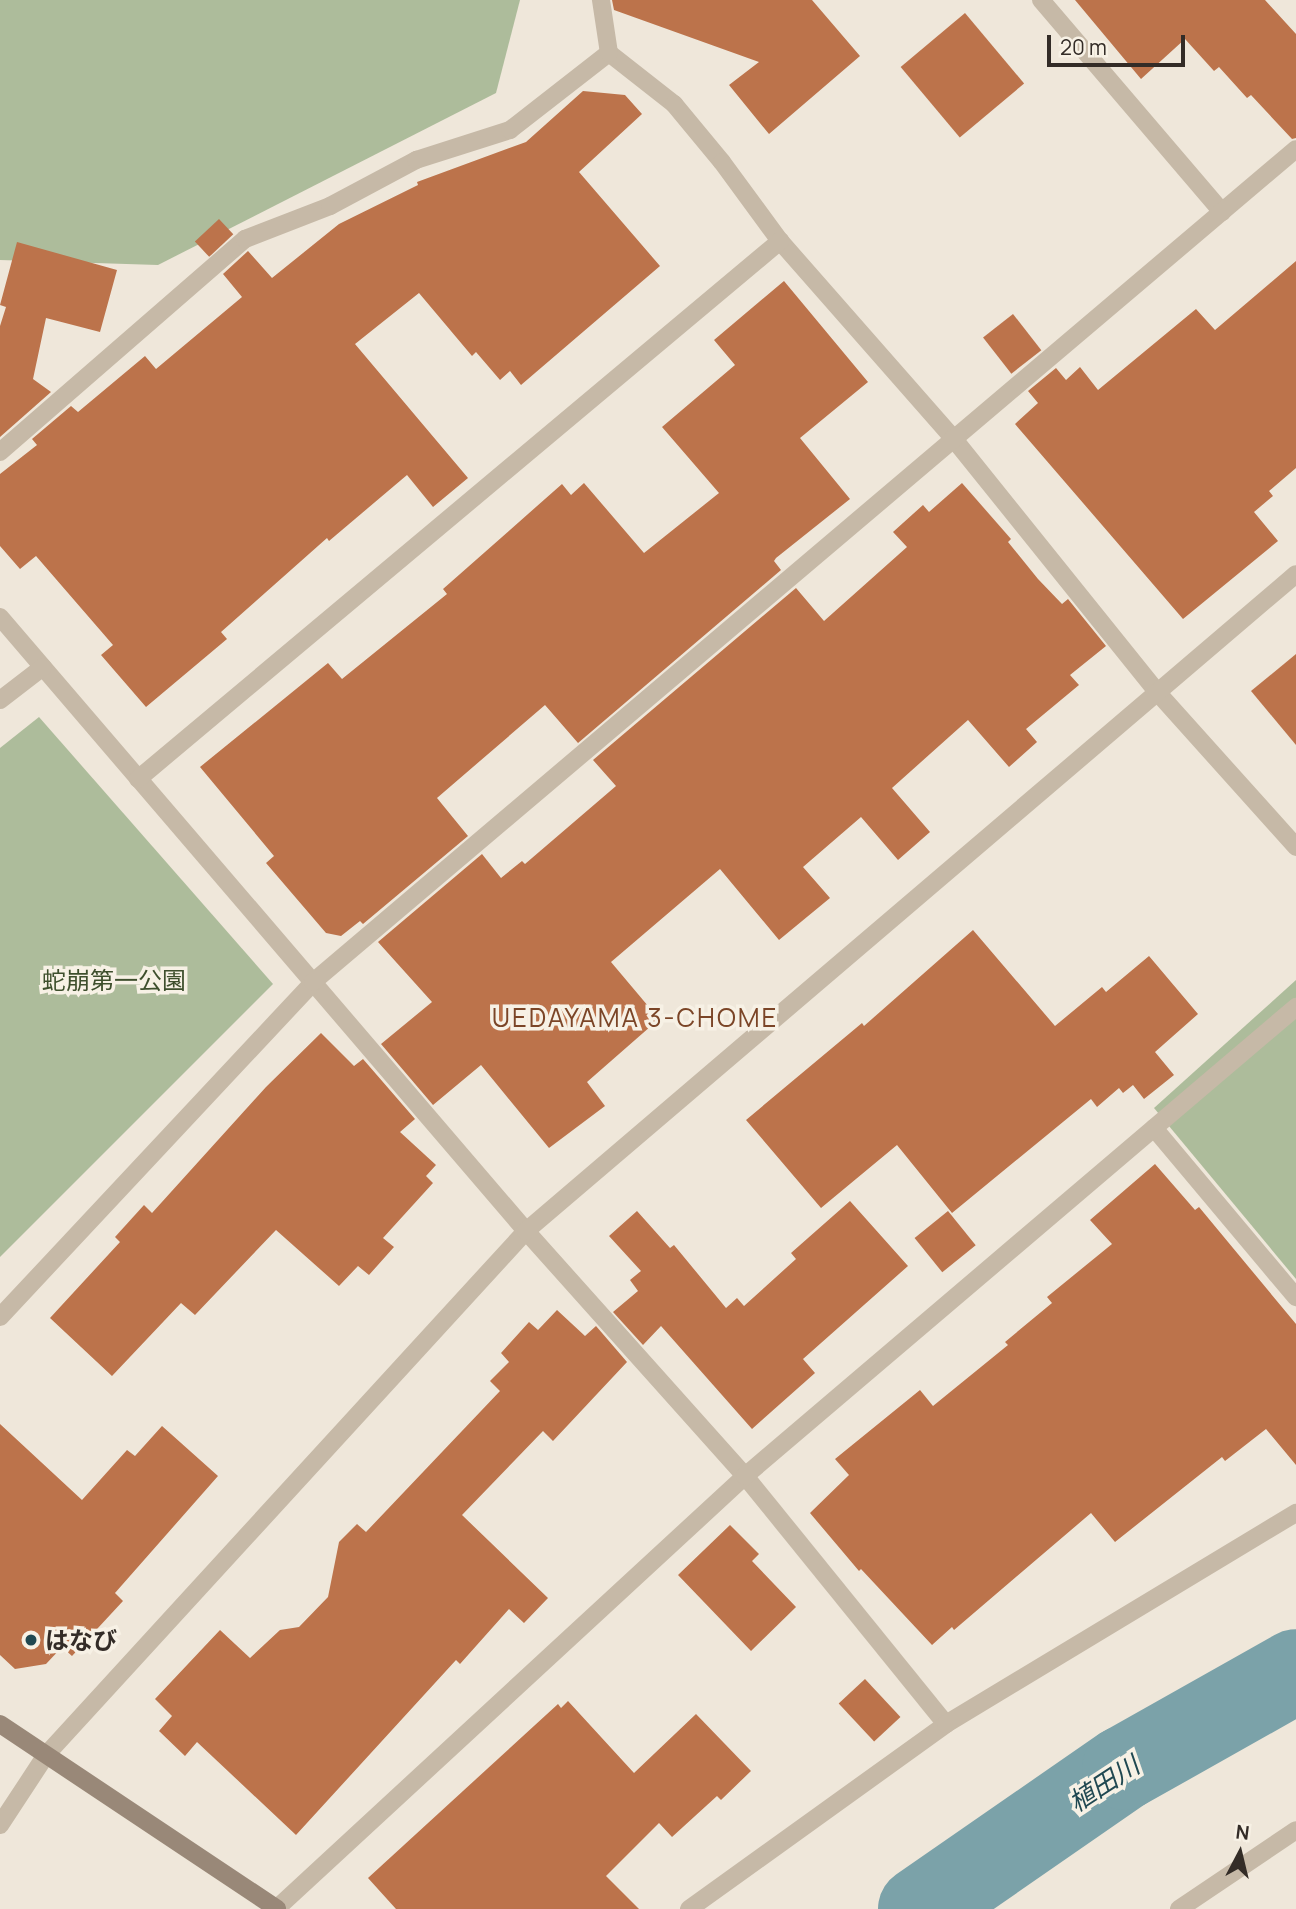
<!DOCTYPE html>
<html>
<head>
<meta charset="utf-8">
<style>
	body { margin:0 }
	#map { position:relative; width:1296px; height:1909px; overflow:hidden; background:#efe7da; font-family:Manrope,"Noto Sans JP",sans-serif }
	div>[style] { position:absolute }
	.green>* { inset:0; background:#adbc9b }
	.river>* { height:84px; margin:-42px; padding:0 42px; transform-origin:42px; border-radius:42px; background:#7ba2a9 }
	.building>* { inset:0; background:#bc734b; transform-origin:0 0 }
	.street>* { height:18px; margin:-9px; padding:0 9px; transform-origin:9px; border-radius:9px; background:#c6b9a7 }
	.secondary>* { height:18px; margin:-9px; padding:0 9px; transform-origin:9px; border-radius:9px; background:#998878 }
	.dots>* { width:19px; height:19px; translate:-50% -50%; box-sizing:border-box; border:4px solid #f7f1e5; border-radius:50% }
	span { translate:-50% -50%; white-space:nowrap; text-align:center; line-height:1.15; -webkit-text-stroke:7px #f7f1e5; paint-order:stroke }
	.park-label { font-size:24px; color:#3e4f2d }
	.poi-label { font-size:24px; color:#332c27; font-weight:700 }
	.left { translate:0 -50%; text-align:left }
	.neighbourhood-label { font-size:26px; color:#7b4527; letter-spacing:2px }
	.water-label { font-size:26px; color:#204851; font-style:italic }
	.north { position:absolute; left:1205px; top:1818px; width:70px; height:70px; -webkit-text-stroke:5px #f7f1e5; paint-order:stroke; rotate:7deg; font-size:19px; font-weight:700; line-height:28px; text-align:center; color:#332c27 }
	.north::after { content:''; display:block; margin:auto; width:24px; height:32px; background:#332c27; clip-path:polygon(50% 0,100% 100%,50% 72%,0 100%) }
	.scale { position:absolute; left:1047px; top:35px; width:138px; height:32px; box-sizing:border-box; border:4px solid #332c27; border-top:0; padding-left:9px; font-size:21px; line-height:24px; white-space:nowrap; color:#332c27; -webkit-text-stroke:5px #f7f1e5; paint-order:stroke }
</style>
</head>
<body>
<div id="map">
	<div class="green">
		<div style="clip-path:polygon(0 0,520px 0,496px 93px,158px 265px,0 260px)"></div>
		<div style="clip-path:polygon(39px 717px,273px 984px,0 1257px,0 748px)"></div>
		<div style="clip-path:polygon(1296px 980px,1296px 1279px,1154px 1108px)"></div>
	</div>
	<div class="river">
		<div style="left:920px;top:1909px;width:248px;rotate:-34.7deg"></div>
		<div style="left:1124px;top:1768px;width:197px;rotate:-29.4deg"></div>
	</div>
	<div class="building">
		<div style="clip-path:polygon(612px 0,812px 0,860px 56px,769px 134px,729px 85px,759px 62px,614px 10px)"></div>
		<div style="clip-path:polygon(1075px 0,1265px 0,1296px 34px,1296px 138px,1292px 139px,1251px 95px,1247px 98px,1219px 67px,1214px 71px,1185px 39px,1141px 79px)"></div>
		<div style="left:965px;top:13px;width:92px;height:84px;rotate:50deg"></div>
		<div style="clip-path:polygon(583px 91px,625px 95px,642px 114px,579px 172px,660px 266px,521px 385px,510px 371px,500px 380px,476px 352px,472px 356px,419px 293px,355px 344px,468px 478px,433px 507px,407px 475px,329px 541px,327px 538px,221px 632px,227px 639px,146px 707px,101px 655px,113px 645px,36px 556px,20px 569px,0 546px,0 474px,37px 445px,32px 439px,71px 406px,78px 412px,145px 356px,156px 369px,242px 297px,223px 274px,248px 251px,272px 278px,339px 224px,418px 185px,417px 182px,526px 142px)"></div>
		<div style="left:219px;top:219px;width:21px;height:33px;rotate:47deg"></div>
		<div style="clip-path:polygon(17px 242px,117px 270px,100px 332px,46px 318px,33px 379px,51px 392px,0 437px,0 326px,6px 307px,0 305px)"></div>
		<div style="clip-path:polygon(1296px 261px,1296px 468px,1269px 491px,1273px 496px,1254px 512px,1278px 541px,1183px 619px,1015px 424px,1038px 403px,1028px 391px,1056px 368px,1066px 380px,1080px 367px,1098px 390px,1196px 309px,1215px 330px)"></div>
		<div style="clip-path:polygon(784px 281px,868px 382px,800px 438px,850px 499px,776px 558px,774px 561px,781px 570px,578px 743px,545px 705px,437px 798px,468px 836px,363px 924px,360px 921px,341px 936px,326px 933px,266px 863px,274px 856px,200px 767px,328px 663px,342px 679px,447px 594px,443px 589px,562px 484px,571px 495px,584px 483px,644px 553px,719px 493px,662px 427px,735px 365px,714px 340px)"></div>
		<div style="left:1013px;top:314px;width:46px;height:38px;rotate:52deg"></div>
		<div style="clip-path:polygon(962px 483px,1011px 539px,1008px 542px,1038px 579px,1062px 604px,1068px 599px,1106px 646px,1070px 675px,1079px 685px,1026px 729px,1037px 742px,1009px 767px,968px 720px,892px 788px,930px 832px,898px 860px,861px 817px,803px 867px,830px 898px,779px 940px,720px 869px,611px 962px,659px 1019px,587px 1082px,605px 1106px,549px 1148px,481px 1065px,433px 1105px,381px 1044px,432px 1002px,378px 942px,482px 854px,501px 878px,522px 861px,525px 864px,616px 786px,593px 760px,796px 588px,824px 621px,907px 547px,893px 532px,923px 505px,929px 512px)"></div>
		<div style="clip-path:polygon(1296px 654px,1296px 745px,1251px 691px)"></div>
		<div style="clip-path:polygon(973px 930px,1055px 1026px,1102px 987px,1106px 992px,1149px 956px,1198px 1014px,1155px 1052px,1174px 1075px,1144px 1099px,1133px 1085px,1123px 1093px,1119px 1088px,1097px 1107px,1091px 1099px,952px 1213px,897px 1145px,821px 1208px,746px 1120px,862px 1023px,864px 1026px)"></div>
		<div style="clip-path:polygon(321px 1033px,354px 1066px,363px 1059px,415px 1119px,400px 1132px,436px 1165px,426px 1176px,433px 1183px,383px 1238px,394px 1247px,369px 1275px,358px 1266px,339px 1286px,276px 1230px,195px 1315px,181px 1303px,112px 1376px,50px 1318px,120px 1242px,115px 1237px,144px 1205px,152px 1213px,266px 1087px)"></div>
		<div style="clip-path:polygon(1155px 1164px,1195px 1210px,1199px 1207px,1296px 1324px,1296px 1465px,1266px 1429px,1225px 1461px,1222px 1457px,1115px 1542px,1091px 1513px,954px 1630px,952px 1627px,932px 1645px,861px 1569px,859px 1571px,810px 1513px,849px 1475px,835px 1459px,920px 1390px,933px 1406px,1008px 1345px,1005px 1342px,1052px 1303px,1047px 1297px,1112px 1244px,1090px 1220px)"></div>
		<div style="clip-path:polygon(850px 1201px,908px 1266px,803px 1359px,815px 1373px,752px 1429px,661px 1326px,643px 1345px,613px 1312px,638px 1291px,630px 1280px,641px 1271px,609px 1236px,637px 1211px,670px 1248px,674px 1245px,726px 1308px,737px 1298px,744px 1306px,796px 1259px,791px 1253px)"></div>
		<div style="left:948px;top:1211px;width:44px;height:43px;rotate:51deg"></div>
		<div style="clip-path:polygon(557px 1310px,585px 1336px,596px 1326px,627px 1362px,553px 1441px,543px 1431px,462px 1515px,548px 1598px,524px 1623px,509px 1609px,460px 1664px,456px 1660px,296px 1835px,197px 1742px,185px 1756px,159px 1731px,172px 1716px,155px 1699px,220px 1630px,250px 1658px,280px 1630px,299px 1627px,328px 1597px,339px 1542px,357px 1524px,366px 1532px,500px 1391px,490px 1381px,509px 1362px,501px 1353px,529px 1322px,538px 1330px)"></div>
		<div style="clip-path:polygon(0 1424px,82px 1500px,127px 1450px,135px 1456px,162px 1426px,218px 1476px,115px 1593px,123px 1601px,72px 1656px,62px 1647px,46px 1664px,15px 1669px,0 1655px)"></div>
		<div style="clip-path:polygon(730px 1525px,759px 1554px,752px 1561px,796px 1607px,751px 1651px,678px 1575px)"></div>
		<div style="left:865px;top:1679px;width:52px;height:36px;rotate:47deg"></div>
		<div style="clip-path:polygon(568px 1701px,634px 1773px,696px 1714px,751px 1771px,721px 1800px,717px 1796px,672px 1837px,659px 1823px,606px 1876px,639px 1909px,396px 1909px,368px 1878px,558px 1704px,561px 1708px)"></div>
	</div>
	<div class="street">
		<div style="left:1041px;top:0;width:279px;rotate:49.5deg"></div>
		<div style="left:609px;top:53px;width:83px;rotate:38.1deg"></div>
		<div style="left:674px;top:104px;width:75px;rotate:50.4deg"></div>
		<div style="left:722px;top:162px;width:98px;rotate:53.7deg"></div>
		<div style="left:780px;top:241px;width:262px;rotate:48.7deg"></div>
		<div style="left:953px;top:438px;width:327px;rotate:51.2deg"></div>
		<div style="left:1158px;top:693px;width:207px;rotate:48.1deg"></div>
		<div style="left:0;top:452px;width:325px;rotate:-41deg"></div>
		<div style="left:245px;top:239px;width:91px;rotate:-21.2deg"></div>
		<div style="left:330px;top:206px;width:98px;rotate:-28.1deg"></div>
		<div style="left:416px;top:160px;width:99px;rotate:-17.7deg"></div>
		<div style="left:510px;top:130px;width:125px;rotate:-37.9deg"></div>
		<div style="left:609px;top:53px;width:54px;rotate:-98.6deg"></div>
		<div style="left:0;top:617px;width:808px;rotate:49.41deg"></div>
		<div style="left:526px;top:1231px;width:329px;rotate:48.2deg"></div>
		<div style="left:745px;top:1476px;width:319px;rotate:51deg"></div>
		<div style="left:0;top:700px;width:54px;rotate:-37.5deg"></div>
		<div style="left:138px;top:779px;width:838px;rotate:-39.96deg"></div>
		<div style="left:1154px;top:1128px;width:221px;rotate:50deg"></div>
		<div style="left:0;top:1317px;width:458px;rotate:-46.9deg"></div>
		<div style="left:313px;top:982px;width:1288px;rotate:-40.28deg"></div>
		<div style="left:0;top:1825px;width:84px;rotate:-56.7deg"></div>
		<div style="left:46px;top:1755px;width:711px;rotate:-47.51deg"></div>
		<div style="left:526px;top:1231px;width:1012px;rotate:-40.47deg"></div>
		<div style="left:276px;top:1909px;width:638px;rotate:-42.71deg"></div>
		<div style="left:745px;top:1476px;width:724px;rotate:-40.4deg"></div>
		<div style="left:689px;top:1909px;width:317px;rotate:-35.7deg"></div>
		<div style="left:946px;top:1724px;width:409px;rotate:-31.1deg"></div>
		<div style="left:1179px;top:1909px;width:141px;rotate:-34deg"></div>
	</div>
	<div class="secondary">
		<div style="left:0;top:1724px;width:333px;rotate:33.7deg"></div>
	</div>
	<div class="dots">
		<div style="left:31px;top:1640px;background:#204851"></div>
	</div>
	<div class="park-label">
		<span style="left:114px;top:980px">蛇崩第一公園</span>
	</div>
	<div class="poi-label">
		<span class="left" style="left:45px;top:1640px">はなび</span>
	</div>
	<div class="neighbourhood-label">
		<span style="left:635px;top:1018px">UEDAYAMA 3-CHOME</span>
	</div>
	<div class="water-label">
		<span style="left:1104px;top:1784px;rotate:-33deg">植田川</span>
	</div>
	<div class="north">N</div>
	<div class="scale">20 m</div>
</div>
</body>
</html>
